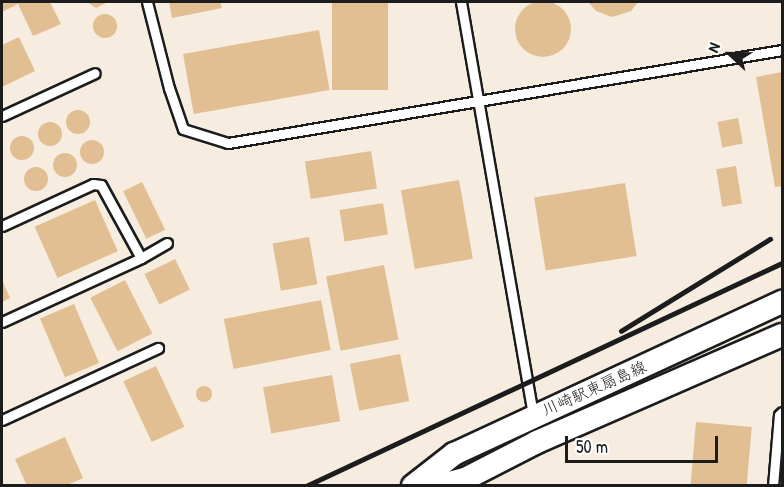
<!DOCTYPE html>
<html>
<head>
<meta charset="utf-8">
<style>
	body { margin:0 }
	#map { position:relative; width:784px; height:487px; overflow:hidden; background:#fff; font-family:"Patrick Hand","Klee One",sans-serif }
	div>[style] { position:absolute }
	.built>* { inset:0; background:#f6ecdf; transform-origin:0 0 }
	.building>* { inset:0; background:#e2bf93; transform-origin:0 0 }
	.round { border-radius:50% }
	.roads { filter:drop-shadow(2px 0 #1c1c1c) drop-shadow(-2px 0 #1c1c1c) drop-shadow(0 2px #1c1c1c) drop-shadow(0 -2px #1c1c1c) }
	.service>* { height:9px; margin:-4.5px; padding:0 4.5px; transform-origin:4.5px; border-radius:4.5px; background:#fff }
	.tertiary>* { height:22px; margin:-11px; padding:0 11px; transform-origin:11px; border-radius:11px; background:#fff }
	.rail>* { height:4.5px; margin:-2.25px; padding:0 2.25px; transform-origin:2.25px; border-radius:2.25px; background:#1c1c1c }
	span { translate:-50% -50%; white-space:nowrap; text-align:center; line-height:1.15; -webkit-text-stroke:4.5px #fff; paint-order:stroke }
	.street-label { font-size:16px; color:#1c1c1c }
	.frame { position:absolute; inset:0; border:3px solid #1c1c1c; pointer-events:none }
	.north { position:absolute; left:700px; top:24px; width:60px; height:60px; -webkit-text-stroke:4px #fff; paint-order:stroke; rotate:292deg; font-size:16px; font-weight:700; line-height:24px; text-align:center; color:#1c1c1c }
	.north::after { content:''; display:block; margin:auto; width:21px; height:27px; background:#1c1c1c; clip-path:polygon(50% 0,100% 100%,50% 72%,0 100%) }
	.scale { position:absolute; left:565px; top:436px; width:153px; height:27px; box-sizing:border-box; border:3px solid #1c1c1c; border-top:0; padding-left:8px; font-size:18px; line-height:21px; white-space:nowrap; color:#1c1c1c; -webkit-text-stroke:4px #fff; paint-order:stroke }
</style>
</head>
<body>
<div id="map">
	<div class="built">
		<div style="left:2px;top:2px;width:780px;height:483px"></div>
	</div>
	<div class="building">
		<div class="round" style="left:515px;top:1px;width:56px;height:56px"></div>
		<div style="clip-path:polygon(2px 2px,50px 2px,61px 24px,33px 36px,18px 4px,2px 12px)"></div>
		<div style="clip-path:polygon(87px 2px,108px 2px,96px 8px)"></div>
		<div style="clip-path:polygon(169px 2px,220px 2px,222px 8px,172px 18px)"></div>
		<div style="left:332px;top:2px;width:56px;height:88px"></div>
		<div style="clip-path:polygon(588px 2px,638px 2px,631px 11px,612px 17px,596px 11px)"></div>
		<div class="round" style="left:93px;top:14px;width:24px;height:24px"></div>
		<div style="left:319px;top:30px;width:61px;height:138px;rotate:80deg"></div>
		<div style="clip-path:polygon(19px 37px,35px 71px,2px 87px,2px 45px)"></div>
		<div style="clip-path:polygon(782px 72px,782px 186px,775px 187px,756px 77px)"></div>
		<div class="round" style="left:66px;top:110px;width:24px;height:24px"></div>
		<div style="left:738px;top:118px;width:26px;height:21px;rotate:79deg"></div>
		<div class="round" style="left:38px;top:122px;width:24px;height:24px"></div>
		<div class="round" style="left:10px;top:136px;width:24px;height:24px"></div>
		<div class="round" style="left:80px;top:140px;width:24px;height:24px"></div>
		<div style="left:371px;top:151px;width:38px;height:67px;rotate:81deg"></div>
		<div class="round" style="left:53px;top:153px;width:24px;height:24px"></div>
		<div style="left:736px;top:166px;width:38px;height:20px;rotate:81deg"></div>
		<div class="round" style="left:24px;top:167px;width:24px;height:24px"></div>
		<div style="left:459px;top:180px;width:80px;height:59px;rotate:80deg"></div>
		<div style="left:142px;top:182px;width:53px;height:21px;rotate:64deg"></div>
		<div style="left:625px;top:183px;width:74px;height:92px;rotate:81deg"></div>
		<div style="left:95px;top:200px;width:56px;height:66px;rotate:66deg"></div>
		<div style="left:383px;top:203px;width:32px;height:44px;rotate:81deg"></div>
		<div style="left:309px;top:237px;width:48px;height:37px;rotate:80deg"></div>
		<div style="left:175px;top:259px;width:34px;height:34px;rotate:64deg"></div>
		<div style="left:384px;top:265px;width:76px;height:59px;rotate:79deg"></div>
		<div style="clip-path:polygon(2px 280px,10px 298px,2px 302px)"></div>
		<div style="left:125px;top:280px;width:60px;height:39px;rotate:63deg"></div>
		<div style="left:321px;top:300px;width:51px;height:99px;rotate:79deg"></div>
		<div style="left:74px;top:304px;width:64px;height:37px;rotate:67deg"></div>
		<div style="left:400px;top:354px;width:48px;height:51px;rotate:79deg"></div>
		<div style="left:156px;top:366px;width:67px;height:36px;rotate:65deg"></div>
		<div style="left:332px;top:375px;width:47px;height:70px;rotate:80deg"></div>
		<div class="round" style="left:196px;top:386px;width:16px;height:16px"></div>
		<div style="left:696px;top:422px;width:56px;height:64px;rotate:5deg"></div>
		<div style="clip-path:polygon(65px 437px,83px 478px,65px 486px,27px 486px,15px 459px)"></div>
	</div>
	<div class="roads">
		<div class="service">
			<div style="left:147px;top:2px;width:89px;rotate:75.7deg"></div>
			<div style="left:169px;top:88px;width:43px;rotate:71.1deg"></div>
			<div style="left:183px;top:129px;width:47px;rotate:17.3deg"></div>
			<div style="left:228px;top:143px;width:562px;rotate:-9.53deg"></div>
			<div style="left:461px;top:2px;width:420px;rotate:80.1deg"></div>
			<div style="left:2px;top:116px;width:102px;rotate:-24.8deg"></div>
			<div style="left:2px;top:226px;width:100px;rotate:-24.8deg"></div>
			<div style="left:93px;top:184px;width:8px;rotate:7deg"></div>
			<div style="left:101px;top:185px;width:83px;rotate:61.3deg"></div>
			<div style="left:2px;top:322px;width:153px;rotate:-24.7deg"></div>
			<div style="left:141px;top:258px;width:30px;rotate:-30deg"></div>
			<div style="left:2px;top:420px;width:172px;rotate:-24.8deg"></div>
			<div style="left:773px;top:486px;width:71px;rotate:-85.2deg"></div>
			<div style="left:779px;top:415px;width:4px;rotate:-45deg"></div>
		</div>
		<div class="tertiary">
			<div style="left:413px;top:486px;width:52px;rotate:-38deg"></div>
			<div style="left:454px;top:454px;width:362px;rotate:-24.9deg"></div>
			<div style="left:438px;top:486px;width:28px;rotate:-15deg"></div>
			<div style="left:465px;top:479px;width:81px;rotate:-27.2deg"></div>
			<div style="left:537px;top:442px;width:267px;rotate:-23.6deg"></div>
		</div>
	</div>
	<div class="rail">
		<div style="left:621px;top:331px;width:175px;rotate:-31.7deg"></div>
		<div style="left:306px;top:486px;width:526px;rotate:-25.1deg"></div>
	</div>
	<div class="street-label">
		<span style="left:594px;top:388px;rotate:-24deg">川崎駅東扇島線</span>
	</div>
	<div class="frame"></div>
	<div class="north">N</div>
	<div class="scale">50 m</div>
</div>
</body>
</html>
